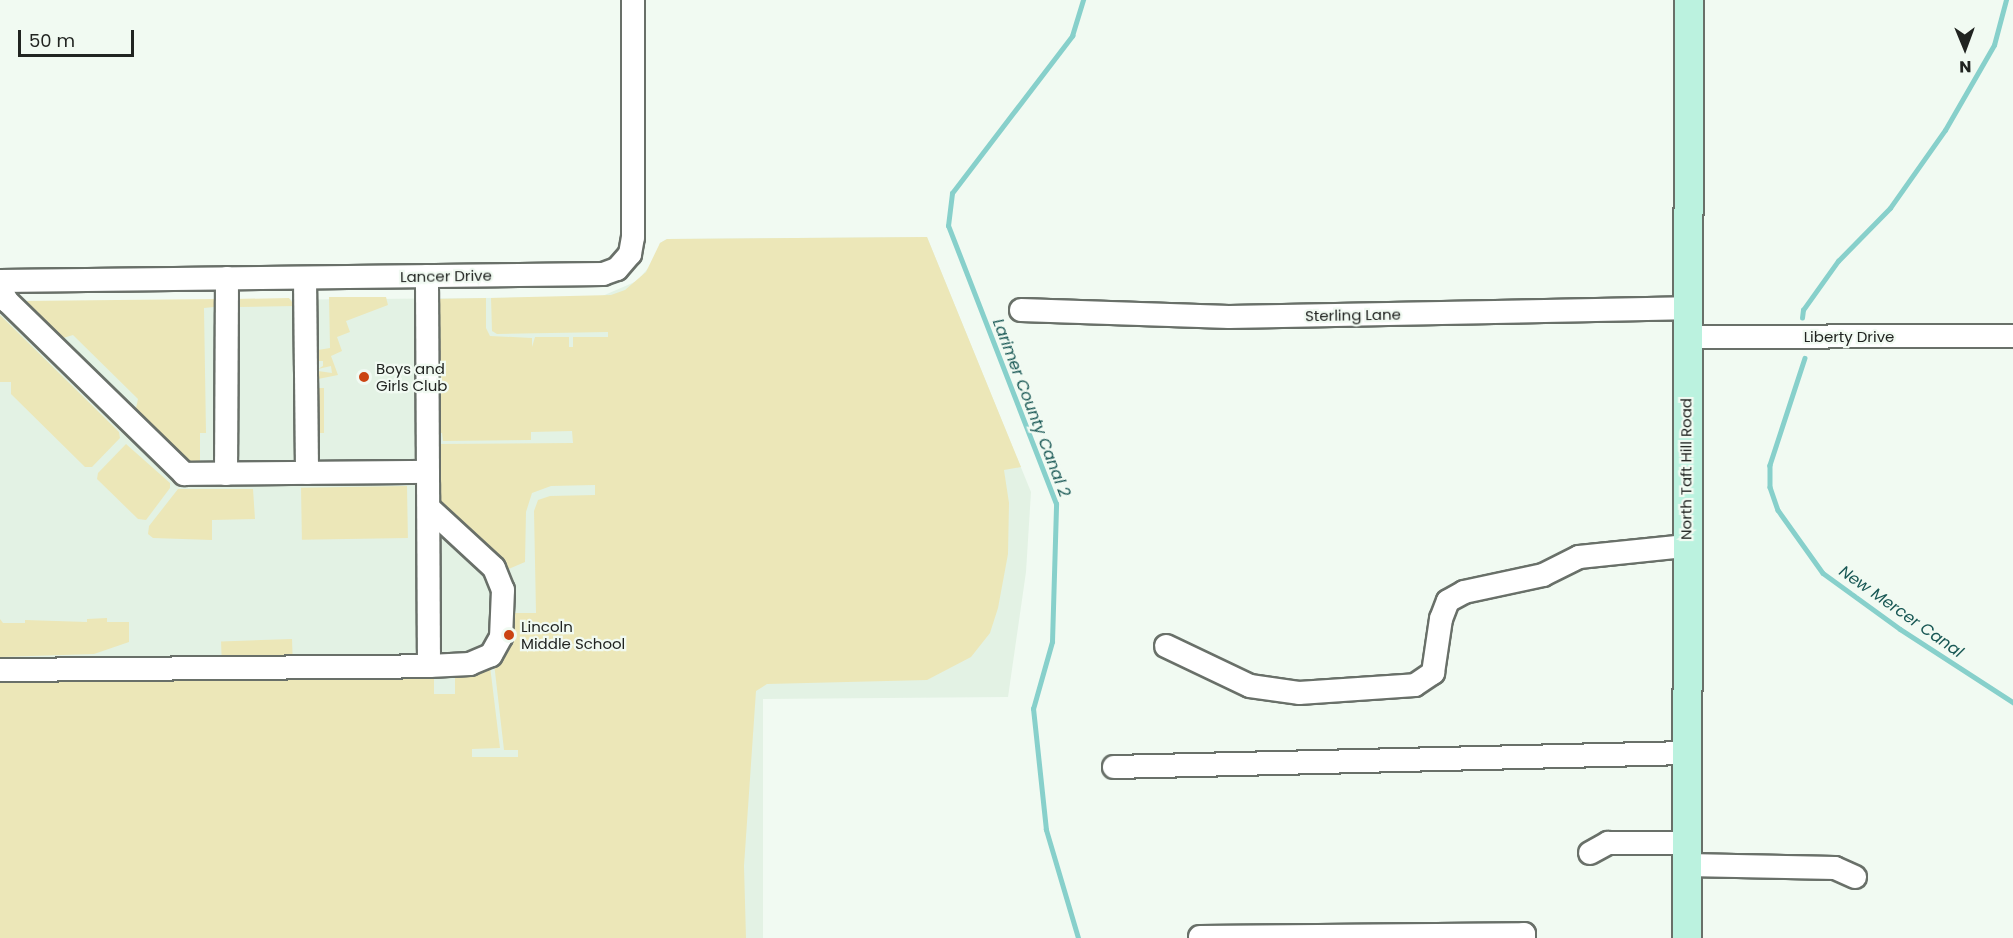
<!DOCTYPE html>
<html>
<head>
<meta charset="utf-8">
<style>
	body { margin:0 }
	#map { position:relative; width:2013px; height:938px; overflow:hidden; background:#f1faf2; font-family:Poppins,sans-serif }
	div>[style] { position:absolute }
	.built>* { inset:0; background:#e3f2e4 }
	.green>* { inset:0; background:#ece7b8; transform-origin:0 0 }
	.stream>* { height:4.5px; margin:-2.25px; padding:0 2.25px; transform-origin:2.25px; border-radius:2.25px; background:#87d0cb }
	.roads { filter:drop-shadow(2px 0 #697069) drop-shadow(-2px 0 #697069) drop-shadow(0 2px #697069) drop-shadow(0 -2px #697069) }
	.minor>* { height:22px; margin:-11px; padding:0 11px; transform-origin:11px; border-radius:11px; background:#fff }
	.major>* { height:28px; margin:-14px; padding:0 14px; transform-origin:14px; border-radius:14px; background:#bbf2df }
	.dots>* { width:16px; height:16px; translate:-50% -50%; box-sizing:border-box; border:3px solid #f1faf2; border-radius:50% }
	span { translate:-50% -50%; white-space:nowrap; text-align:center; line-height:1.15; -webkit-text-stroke:4.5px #f1faf2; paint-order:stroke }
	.street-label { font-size:15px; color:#212421 }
	.poi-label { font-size:15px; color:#212421 }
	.left { translate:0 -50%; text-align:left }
	.water-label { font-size:16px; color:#185754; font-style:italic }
	.north { position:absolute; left:1935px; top:18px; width:60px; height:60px; -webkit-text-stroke:4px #f1faf2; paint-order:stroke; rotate:179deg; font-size:16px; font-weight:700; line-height:24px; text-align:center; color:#212421 }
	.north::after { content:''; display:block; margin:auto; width:21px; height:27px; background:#212421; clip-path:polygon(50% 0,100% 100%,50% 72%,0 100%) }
	.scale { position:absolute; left:18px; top:30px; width:116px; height:27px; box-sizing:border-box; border:3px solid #212421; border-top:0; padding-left:8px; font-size:18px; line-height:21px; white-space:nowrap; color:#212421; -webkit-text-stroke:4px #f1faf2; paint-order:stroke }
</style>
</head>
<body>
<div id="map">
	<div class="built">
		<div style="clip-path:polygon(927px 237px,1031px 492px,1026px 572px,1008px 697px,763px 699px,763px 938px,0 938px,0 302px,600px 297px,637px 281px,655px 260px,660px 243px,667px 239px)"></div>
	</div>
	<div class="green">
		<div style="clip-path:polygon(927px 237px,1021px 467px,1004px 470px,1009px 503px,1008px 554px,998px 608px,990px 633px,971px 657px,927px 680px,767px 684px,756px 691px,744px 866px,746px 938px,0 938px,0 676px,434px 676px,434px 694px,455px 694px,455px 676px,490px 666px,500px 748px,472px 749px,472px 757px,518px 757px,518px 750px,504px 750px,494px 663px,510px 613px,536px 613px,534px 511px,538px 500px,550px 496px,595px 495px,595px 485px,551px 486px,532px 493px,526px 512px,525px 562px,504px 571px,435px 498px,435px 444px,573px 443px,572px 431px,531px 432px,531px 440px,443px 441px,442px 433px,435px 433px,433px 299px,486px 298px,486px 328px,490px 336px,532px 338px,532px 347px,535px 337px,569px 337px,569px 347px,573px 347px,573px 337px,608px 337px,608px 332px,497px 334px,492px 331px,491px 298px,611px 295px,625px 290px,646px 272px,660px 243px,667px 239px)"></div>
		<div style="clip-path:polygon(329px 297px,386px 297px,388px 305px,346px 321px,350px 332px,337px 337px,342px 351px,331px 356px,338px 375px,318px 379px,318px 371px,332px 373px,331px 366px,318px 369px,323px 366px,323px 361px,318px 361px,318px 350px,330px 348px)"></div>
		<div style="clip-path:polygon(289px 298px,295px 306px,238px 307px,234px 299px)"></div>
		<div style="clip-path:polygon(217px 299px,214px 307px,204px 308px,206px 433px,200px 433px,200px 462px,209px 462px,206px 466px,185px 463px,135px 413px,138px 399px,73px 335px,60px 339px,18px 301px)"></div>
		<div style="clip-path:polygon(0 315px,119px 432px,120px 438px,92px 467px,85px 467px,11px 394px,11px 382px,0 382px)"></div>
		<div style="left:318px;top:388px;width:6px;height:45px"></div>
		<div style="clip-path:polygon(126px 444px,170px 483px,170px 488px,146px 520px,138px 519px,97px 479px,98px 473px)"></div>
		<div style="left:407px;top:486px;width:52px;height:106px;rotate:89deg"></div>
		<div style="clip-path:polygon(178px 489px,253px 489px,255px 519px,212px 520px,212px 540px,153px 538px,148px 534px,149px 526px)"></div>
		<div style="clip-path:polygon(107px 618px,107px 622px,129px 622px,129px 642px,94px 654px,0 657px,0 619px,3px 623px,25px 623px,25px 620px,87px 622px,87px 619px)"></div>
		<div style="left:292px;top:639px;width:23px;height:71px;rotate:88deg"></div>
	</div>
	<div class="stream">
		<div style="left:1802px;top:318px;width:8px;rotate:-83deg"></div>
		<div style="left:1803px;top:310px;width:60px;rotate:-54.5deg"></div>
		<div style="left:1838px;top:261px;width:74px;rotate:-45.5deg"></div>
		<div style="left:1890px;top:208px;width:95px;rotate:-54.8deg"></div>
		<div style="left:1945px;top:130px;width:98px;rotate:-60deg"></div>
		<div style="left:1994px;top:45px;width:47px;rotate:-75.1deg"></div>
		<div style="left:1805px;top:358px;width:113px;rotate:108.1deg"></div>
		<div style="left:1770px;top:465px;width:22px;rotate:90deg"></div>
		<div style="left:1770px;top:487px;width:24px;rotate:71deg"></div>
		<div style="left:1778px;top:510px;width:77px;rotate:54.5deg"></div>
		<div style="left:1823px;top:573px;width:95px;rotate:36deg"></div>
		<div style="left:1900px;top:629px;width:135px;rotate:32.9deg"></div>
		<div style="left:1078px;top:938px;width:113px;rotate:-106.5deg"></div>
		<div style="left:1046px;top:830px;width:122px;rotate:-96.1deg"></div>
		<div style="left:1033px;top:709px;width:70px;rotate:-74.2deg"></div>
		<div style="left:1052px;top:642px;width:138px;rotate:-88.3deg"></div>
		<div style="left:1056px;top:504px;width:298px;rotate:-111.2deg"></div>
		<div style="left:948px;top:226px;width:33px;rotate:-83deg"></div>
		<div style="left:952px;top:193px;width:198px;rotate:-52.6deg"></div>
		<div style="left:1072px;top:36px;width:38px;rotate:-73deg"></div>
	</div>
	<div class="roads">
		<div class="minor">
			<div style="left:305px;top:278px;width:195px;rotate:89.4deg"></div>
			<div style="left:0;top:281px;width:603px;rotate:-0.67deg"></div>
			<div style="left:603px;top:274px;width:15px;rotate:-20deg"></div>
			<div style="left:617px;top:269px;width:20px;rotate:-49deg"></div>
			<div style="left:630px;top:254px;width:17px;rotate:-80deg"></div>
			<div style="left:633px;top:237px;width:237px;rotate:-90deg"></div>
			<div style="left:0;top:288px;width:15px;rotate:62deg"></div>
			<div style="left:7px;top:301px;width:248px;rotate:44.3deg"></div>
			<div style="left:184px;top:474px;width:244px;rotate:-0.5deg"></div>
			<div style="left:1021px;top:310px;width:208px;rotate:1.9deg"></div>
			<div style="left:1229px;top:317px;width:456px;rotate:-1.1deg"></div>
			<div style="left:1686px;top:337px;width:327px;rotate:-0.2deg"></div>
			<div style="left:226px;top:474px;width:196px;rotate:-89.7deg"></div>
			<div style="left:429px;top:508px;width:88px;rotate:42.7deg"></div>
			<div style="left:494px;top:568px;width:24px;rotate:68deg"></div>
			<div style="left:503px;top:590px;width:47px;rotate:92.4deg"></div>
			<div style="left:501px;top:637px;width:21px;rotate:119deg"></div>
			<div style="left:491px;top:655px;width:23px;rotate:157deg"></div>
			<div style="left:470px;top:664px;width:41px;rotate:177.2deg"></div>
			<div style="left:1166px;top:646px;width:93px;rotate:25.5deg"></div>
			<div style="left:1250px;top:686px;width:49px;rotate:8.1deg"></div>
			<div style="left:1299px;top:693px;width:116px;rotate:-3.9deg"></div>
			<div style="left:1415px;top:685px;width:22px;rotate:-34deg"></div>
			<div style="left:1433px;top:673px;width:55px;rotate:-81.6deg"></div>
			<div style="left:1441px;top:619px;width:19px;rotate:-69deg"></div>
			<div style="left:1448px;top:601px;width:18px;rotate:-29deg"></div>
			<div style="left:1464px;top:592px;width:81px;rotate:-12.1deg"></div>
			<div style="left:1543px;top:575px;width:40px;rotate:-26.6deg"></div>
			<div style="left:1579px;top:557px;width:108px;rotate:-5.9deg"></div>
			<div style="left:0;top:670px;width:429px;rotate:-0.5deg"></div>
			<div style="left:429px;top:666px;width:390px;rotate:-90.3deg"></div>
			<div style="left:1114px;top:767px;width:573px;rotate:-1.4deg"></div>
			<div style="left:1590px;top:853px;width:21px;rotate:-29deg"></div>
			<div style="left:1608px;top:843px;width:79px"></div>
			<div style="left:1687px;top:865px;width:148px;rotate:1.2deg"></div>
			<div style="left:1835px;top:868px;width:22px;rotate:24deg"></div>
			<div style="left:1200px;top:937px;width:324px;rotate:-0.5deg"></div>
			<div style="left:1524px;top:934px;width:4px;rotate:90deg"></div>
		</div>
		<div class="major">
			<div style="left:1687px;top:938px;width:938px;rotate:-89.88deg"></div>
		</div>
	</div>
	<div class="dots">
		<div style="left:364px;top:377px;background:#cb4412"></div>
		<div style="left:509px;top:635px;background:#cb4412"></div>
	</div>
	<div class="street-label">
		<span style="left:446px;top:276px;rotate:-1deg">Lancer Drive</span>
		<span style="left:1353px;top:315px;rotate:-1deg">Sterling Lane</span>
		<span style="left:1849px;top:337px">Liberty Drive</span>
		<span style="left:1686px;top:469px;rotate:-90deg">North Taft Hill Road</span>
	</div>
	<div class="poi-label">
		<span class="left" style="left:376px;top:377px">Boys and<br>Girls Club</span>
		<span class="left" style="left:521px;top:635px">Lincoln<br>Middle School</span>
	</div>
	<div class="water-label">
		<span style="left:1031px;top:408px;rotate:69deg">Larimer County Canal 2</span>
		<span style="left:1901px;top:612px;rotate:35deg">New Mercer Canal</span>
	</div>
	<div class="north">N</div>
	<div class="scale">50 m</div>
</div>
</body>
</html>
